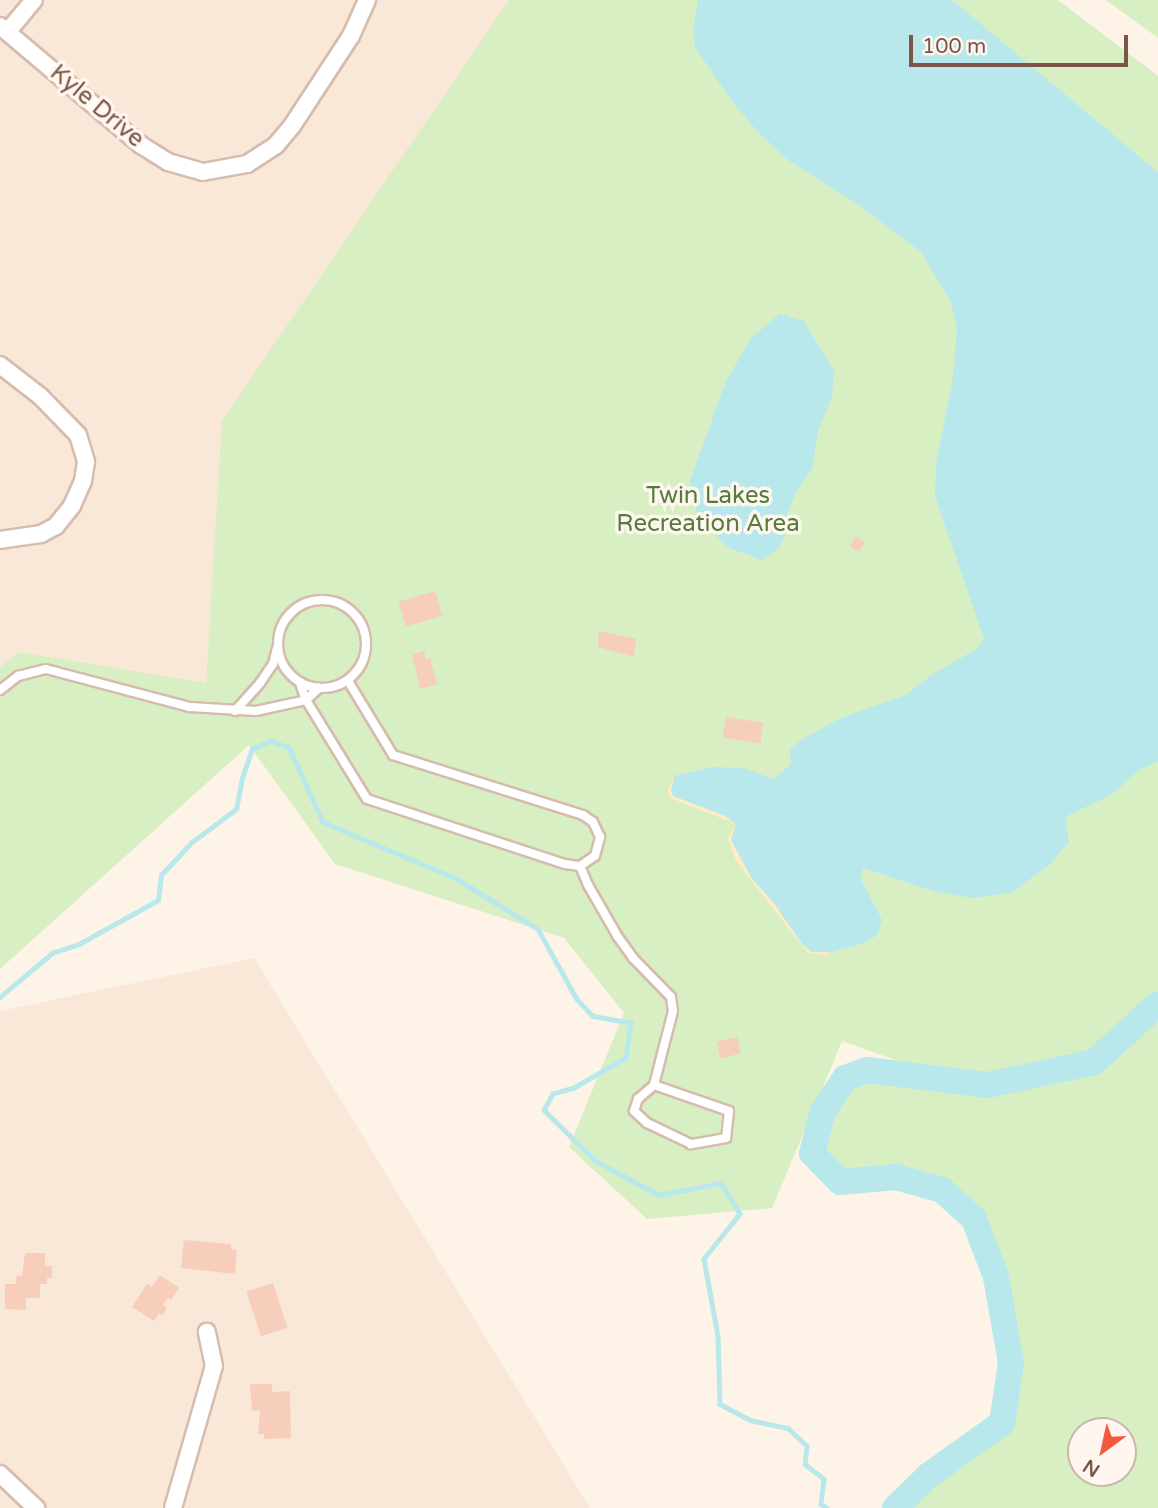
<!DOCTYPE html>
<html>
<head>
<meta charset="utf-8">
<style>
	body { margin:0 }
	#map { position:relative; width:1158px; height:1508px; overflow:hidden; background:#fef3e7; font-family:"Varela Round",sans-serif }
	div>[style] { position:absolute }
	.residential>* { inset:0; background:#f9e7d7 }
	.green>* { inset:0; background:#d8eec3 }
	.sand>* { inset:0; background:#ffecc0 }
	.water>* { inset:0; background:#b8e8eb }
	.stream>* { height:4.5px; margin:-2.25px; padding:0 2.25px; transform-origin:2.25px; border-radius:2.25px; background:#b8e8eb }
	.river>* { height:26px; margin:-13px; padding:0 13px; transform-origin:13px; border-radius:13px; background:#b8e8eb }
	.building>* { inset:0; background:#f7cebb; transform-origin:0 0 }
	.roads { filter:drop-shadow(2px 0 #d5bcae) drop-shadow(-2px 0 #d5bcae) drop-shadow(0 2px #d5bcae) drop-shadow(0 -2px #d5bcae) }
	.lane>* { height:8px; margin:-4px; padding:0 4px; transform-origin:4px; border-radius:4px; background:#fff }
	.lane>.ring { margin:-4px; padding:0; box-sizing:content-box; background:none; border:8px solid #fff; border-radius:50% }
	.street>* { height:16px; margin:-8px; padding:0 8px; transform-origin:8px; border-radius:8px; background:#fff }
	span { translate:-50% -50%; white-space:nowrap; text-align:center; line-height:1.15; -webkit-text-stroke:7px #fff7ef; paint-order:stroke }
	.street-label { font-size:24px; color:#7b5648 }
	.park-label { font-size:24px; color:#547c3c }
	.north { position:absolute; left:1067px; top:1417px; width:70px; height:70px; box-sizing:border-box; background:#fff7ef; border:2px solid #cab7ac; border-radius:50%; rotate:213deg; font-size:19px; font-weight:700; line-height:28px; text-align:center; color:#7b5648 }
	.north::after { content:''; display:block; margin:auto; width:24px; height:32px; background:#f45940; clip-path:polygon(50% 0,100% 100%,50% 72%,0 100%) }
	.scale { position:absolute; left:909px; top:35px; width:219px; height:32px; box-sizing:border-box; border:4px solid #7b5648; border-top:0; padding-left:9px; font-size:21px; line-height:24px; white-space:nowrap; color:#7b5648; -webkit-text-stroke:5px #fff7ef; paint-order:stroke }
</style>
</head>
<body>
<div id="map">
	<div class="residential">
		<div style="clip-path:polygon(0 0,509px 0,223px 421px,206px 683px,20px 652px,0 667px)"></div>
		<div style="clip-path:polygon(254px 958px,590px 1508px,0 1508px,0 1011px)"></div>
	</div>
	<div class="green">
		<div style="clip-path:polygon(evenodd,509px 0,1058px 0,1158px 76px,1158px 1508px,895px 1508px,929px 1475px,1002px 1423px,1011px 1363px,996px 1277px,974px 1219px,942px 1190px,896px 1177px,840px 1182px,812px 1153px,823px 1111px,845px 1078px,867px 1070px,988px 1085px,1022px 1077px,941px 1076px,842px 1041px,772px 1208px,647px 1219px,569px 1147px,624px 1013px,564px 938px,335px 864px,249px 745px,0 969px,0 667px,19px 652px,206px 683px,222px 421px,509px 0,1111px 1045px,1094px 1062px,1058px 1070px,1058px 1069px,1111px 1045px,509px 0,1081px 1431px,1123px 1431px,1123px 1473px,1081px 1473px,1081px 1431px)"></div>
		<div style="clip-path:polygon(1106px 0,1158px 0,1158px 38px)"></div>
	</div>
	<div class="sand">
		<div style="clip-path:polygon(674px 776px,681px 794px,751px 811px,827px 941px,828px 956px,807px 952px,736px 861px,728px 839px,736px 824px,672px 799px,667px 792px)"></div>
	</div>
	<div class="water">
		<div style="clip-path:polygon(698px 0,952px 0,1158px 172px,1158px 762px,1140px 769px,1111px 795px,1065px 817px,1069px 842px,1048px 866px,1011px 893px,973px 898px,936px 892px,863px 868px,861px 880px,882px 920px,877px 935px,864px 943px,832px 952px,811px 952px,802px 944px,773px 902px,752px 879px,731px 840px,736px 824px,725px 816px,673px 796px,671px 790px,674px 776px,714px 767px,743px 768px,774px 779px,791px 764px,790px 749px,804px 738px,841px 718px,906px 695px,934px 673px,977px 649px,984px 639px,935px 496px,936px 464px,953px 377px,957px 330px,951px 303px,922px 253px,859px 205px,788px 160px,758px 132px,731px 100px,695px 47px,693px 30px)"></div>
		<div style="clip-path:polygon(780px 314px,804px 321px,834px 371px,832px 396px,818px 431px,812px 469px,796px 492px,783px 523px,786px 531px,780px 547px,762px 560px,727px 547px,698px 517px,690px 481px,726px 381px,752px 337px)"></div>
	</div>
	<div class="stream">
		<div style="left:0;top:997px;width:68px;rotate:-40.2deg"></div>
		<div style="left:52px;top:953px;width:28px;rotate:-18deg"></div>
		<div style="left:79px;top:944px;width:90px;rotate:-29.1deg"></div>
		<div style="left:158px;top:900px;width:25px;rotate:-83deg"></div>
		<div style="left:161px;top:875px;width:45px;rotate:-46.8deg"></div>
		<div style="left:192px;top:842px;width:55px;rotate:-36.9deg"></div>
		<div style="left:236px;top:809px;width:32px;rotate:-79deg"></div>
		<div style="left:242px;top:778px;width:31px;rotate:-71deg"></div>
		<div style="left:252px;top:749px;width:20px;rotate:-24deg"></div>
		<div style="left:270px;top:741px;width:20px;rotate:18deg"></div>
		<div style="left:289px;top:747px;width:82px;rotate:65.6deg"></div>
		<div style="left:323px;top:822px;width:146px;rotate:23deg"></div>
		<div style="left:457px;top:879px;width:95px;rotate:31.7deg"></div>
		<div style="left:538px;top:929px;width:80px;rotate:60.9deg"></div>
		<div style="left:577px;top:999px;width:23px;rotate:47deg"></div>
		<div style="left:593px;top:1016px;width:39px;rotate:10deg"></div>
		<div style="left:631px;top:1023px;width:35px;rotate:98deg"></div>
		<div style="left:626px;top:1058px;width:60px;rotate:150deg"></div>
		<div style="left:574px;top:1088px;width:22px;rotate:164deg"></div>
		<div style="left:553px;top:1094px;width:18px;rotate:119deg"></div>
		<div style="left:544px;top:1110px;width:73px;rotate:44.4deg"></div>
		<div style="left:596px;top:1161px;width:72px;rotate:28.4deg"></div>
		<div style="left:659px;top:1195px;width:63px;rotate:-11deg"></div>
		<div style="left:721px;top:1183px;width:36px;rotate:58deg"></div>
		<div style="left:740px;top:1214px;width:58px;rotate:128.7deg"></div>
		<div style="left:704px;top:1259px;width:78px;rotate:79.7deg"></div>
		<div style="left:718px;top:1336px;width:68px;rotate:88.3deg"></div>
		<div style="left:720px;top:1404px;width:34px;rotate:28deg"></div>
		<div style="left:750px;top:1420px;width:39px;rotate:12deg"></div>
		<div style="left:788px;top:1428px;width:26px;rotate:43deg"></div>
		<div style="left:807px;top:1446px;width:18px;rotate:96deg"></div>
		<div style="left:805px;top:1464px;width:24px;rotate:38deg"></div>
		<div style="left:824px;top:1479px;width:25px;rotate:97deg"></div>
		<div style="left:821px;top:1504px;width:7px;rotate:34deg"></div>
	</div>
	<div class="river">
		<div style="left:895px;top:1508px;width:47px;rotate:-44.1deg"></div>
		<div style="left:929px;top:1475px;width:90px;rotate:-35.5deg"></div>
		<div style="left:1002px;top:1423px;width:61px;rotate:-81.5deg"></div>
		<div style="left:1011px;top:1363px;width:87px;rotate:-99.9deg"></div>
		<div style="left:996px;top:1277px;width:62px;rotate:-110.8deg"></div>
		<div style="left:974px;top:1219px;width:43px;rotate:-137.8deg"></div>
		<div style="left:942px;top:1190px;width:48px;rotate:-164.2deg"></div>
		<div style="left:896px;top:1177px;width:56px;rotate:174.9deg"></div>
		<div style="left:840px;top:1182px;width:40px;rotate:-134deg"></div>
		<div style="left:812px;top:1153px;width:43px;rotate:-75.3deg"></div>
		<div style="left:823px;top:1111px;width:40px;rotate:-56deg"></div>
		<div style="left:845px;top:1078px;width:23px;rotate:-20deg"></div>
		<div style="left:867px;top:1070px;width:122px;rotate:7.1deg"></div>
		<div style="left:988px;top:1085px;width:108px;rotate:-12.2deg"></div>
		<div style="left:1094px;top:1062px;width:86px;rotate:-42.2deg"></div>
	</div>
	<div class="building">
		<div style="left:856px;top:536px;width:11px;height:12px;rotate:34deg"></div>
		<div style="left:435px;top:591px;width:26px;height:38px;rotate:74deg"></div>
		<div style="clip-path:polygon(599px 631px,636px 639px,634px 657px,598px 647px)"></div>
		<div style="clip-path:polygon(424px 651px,426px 659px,430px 658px,437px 684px,420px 689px,412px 654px)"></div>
		<div style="left:726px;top:717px;width:38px;height:21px;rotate:9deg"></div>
		<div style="left:737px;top:1037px;width:17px;height:21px;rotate:77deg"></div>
		<div style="clip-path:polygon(184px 1240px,231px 1244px,231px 1249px,237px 1250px,235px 1274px,181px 1268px)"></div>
		<div style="clip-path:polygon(25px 1253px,45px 1253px,45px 1266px,52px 1266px,52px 1278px,47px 1278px,47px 1284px,40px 1284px,40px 1298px,26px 1298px,26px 1310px,5px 1309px,5px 1284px,16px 1284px,16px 1276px,22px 1276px)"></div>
		<div style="clip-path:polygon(160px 1275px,179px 1288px,171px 1300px,168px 1298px,163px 1305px,167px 1308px,162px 1316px,159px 1313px,154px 1321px,132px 1307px,147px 1284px,152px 1287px)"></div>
		<div style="left:273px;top:1283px;width:47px;height:28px;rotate:72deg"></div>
		<div style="clip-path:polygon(250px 1384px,272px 1384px,272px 1392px,290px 1391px,291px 1438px,264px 1439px,264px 1434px,258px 1434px,260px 1411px,252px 1411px)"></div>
	</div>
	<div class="roads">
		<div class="lane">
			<div class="ring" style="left:278px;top:600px;width:80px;height:80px"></div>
			<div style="left:300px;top:683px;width:18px;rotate:71deg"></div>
			<div style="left:306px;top:700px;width:116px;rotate:58.4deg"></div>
			<div style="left:367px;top:799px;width:208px;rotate:18.2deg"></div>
			<div style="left:565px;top:864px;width:15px;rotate:8deg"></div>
			<div style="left:580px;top:866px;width:18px;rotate:-34deg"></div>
			<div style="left:595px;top:856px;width:20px;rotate:-75deg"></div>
			<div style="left:600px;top:837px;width:17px;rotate:-115deg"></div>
			<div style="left:593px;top:822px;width:12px;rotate:-145deg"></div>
			<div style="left:583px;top:815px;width:199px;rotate:-162.5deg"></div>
			<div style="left:393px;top:755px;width:87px;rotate:-121.3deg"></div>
			<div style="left:0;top:690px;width:23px;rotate:-38deg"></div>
			<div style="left:18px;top:676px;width:29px;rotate:-14deg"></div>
			<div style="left:46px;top:669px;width:149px;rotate:14.8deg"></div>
			<div style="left:190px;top:707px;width:66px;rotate:3.5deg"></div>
			<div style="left:256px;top:711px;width:51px;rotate:-12.4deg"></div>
			<div style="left:306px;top:700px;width:18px;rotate:-43deg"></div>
			<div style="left:235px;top:711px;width:38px;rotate:-48deg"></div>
			<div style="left:260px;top:683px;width:23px;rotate:-56deg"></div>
			<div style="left:273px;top:664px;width:16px;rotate:-76deg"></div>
			<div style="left:580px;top:866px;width:21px;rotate:67deg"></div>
			<div style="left:588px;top:885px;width:60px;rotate:60deg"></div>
			<div style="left:618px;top:937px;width:26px;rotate:54deg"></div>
			<div style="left:633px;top:958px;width:54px;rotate:45.7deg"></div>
			<div style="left:671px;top:997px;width:14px;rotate:82deg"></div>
			<div style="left:673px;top:1011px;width:76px;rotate:104.4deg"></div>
			<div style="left:654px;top:1085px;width:79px;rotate:19.1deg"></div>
			<div style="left:729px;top:1111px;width:27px;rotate:96deg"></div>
			<div style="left:726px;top:1138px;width:36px;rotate:170deg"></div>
			<div style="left:691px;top:1144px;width:49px;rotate:-154.5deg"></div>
			<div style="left:647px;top:1123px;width:18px;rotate:-137deg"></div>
			<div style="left:634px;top:1111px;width:13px;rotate:-72deg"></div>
			<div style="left:638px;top:1099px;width:21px;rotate:-41deg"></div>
		</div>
		<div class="street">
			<div style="left:0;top:26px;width:185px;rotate:40.2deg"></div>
			<div style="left:141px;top:145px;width:32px;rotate:32deg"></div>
			<div style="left:168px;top:162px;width:36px;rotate:16deg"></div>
			<div style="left:203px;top:172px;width:45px;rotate:-10.3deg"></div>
			<div style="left:247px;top:164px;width:35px;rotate:-33deg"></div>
			<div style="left:276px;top:145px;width:25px;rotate:-50deg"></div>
			<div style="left:292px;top:126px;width:108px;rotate:-56.8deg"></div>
			<div style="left:351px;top:36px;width:39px;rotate:-66deg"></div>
			<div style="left:8px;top:31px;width:40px;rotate:-50deg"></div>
			<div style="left:0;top:365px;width:51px;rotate:37.8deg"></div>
			<div style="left:40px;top:396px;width:54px;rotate:45.7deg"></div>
			<div style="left:78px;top:435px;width:28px;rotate:73deg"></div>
			<div style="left:86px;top:462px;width:19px;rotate:99deg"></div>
			<div style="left:83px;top:481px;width:27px;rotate:114deg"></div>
			<div style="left:72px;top:506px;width:26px;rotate:129deg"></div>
			<div style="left:56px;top:526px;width:17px;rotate:152deg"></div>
			<div style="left:41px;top:534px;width:41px;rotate:171.7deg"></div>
			<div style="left:0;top:1474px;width:50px;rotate:43.4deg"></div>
			<div style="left:173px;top:1508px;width:148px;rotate:-73.9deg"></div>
			<div style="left:214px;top:1366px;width:35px;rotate:-102deg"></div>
		</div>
	</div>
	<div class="street-label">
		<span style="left:97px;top:106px;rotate:40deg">Kyle Drive</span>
	</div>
	<div class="park-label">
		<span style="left:708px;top:510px">Twin Lakes<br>Recreation Area</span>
	</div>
	<div class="north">N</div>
	<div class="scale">100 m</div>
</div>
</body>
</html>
